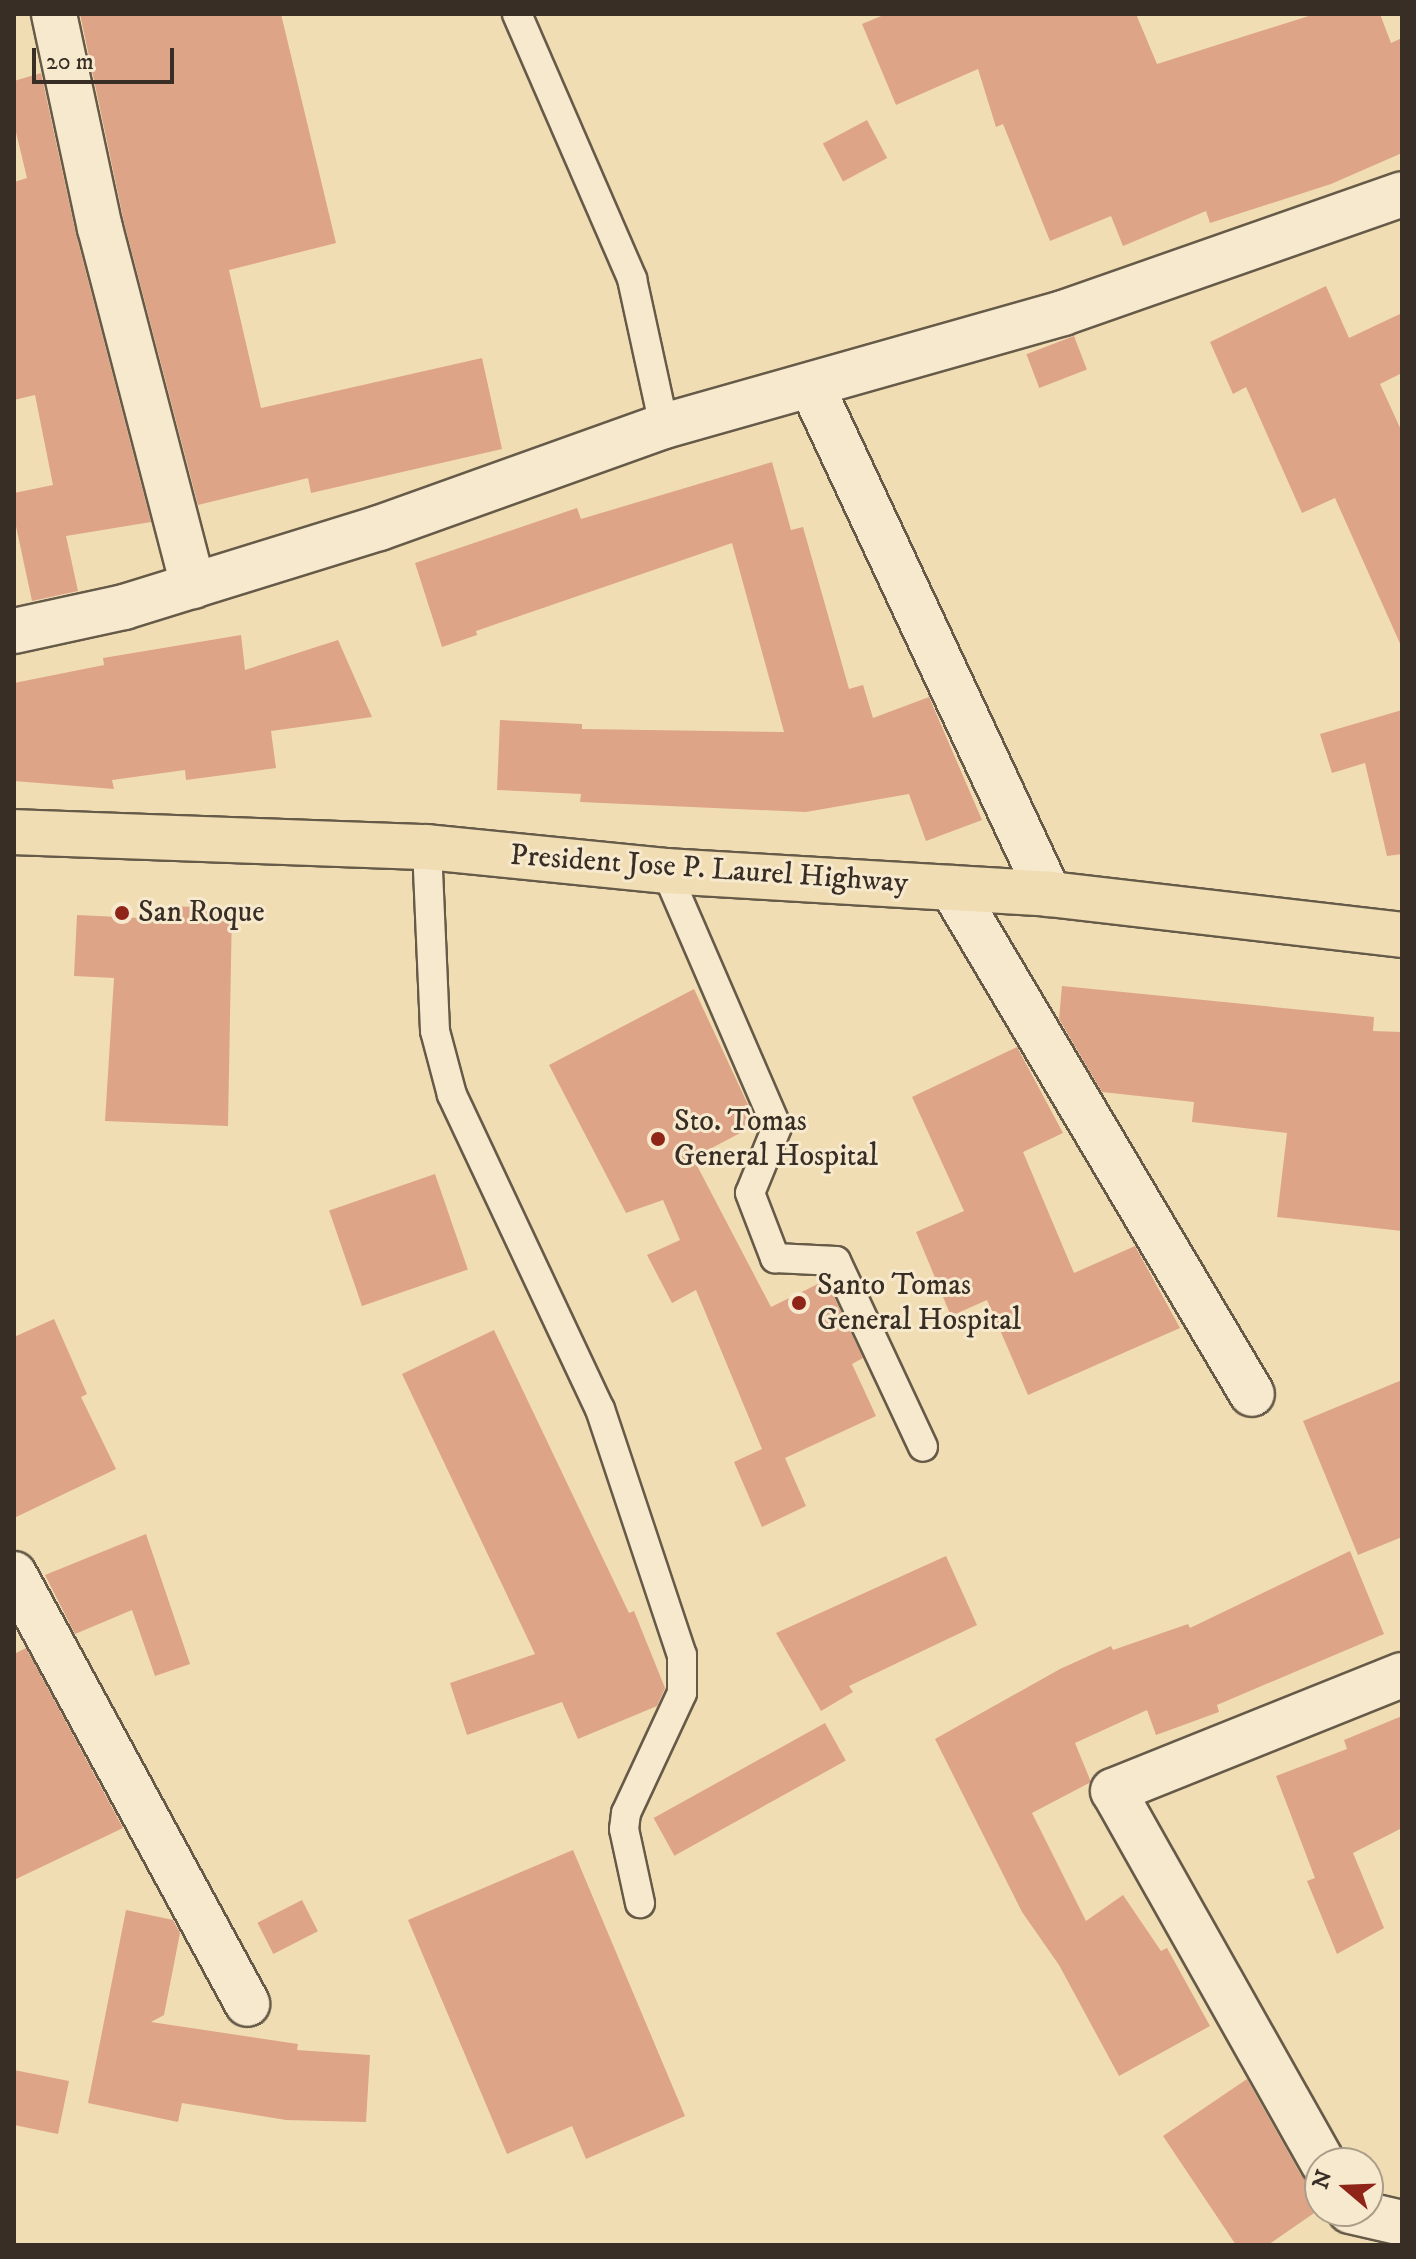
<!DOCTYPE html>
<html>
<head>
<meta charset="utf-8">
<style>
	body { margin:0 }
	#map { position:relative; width:1416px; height:2259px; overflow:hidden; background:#f1ddb3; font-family:"IM FELL DW Pica",serif }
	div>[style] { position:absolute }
	.building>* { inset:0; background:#dea487; transform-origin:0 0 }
	.roads { filter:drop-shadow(2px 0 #665a48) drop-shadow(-2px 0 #665a48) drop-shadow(0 2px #665a48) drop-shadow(0 -2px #665a48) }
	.lane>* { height:28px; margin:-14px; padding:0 14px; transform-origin:14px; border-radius:14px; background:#f6e9ce }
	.street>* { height:44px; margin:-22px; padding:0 22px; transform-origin:22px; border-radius:22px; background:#f6e9ce }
	.secondary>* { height:44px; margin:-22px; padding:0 22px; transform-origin:22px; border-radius:22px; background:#f6e9ce }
	.highway>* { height:44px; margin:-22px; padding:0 22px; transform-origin:22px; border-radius:22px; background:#f1ddb3 }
	.dots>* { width:22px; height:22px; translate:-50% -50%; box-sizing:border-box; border:4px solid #f6e9ce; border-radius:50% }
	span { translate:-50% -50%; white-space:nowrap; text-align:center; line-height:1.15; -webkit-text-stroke:6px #f6e9ce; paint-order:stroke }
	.street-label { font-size:30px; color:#382e25 }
	.poi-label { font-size:30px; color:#382e25 }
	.left { translate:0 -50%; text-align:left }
	.frame { position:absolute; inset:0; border:16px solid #382e25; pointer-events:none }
	.north { position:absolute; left:1304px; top:2147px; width:80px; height:80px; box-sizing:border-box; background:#f6e9ce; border:2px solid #aa9e8a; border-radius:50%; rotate:289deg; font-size:22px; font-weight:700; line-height:32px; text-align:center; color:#382e25 }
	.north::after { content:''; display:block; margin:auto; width:28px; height:36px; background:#8f2418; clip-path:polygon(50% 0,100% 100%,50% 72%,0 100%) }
	.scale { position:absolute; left:32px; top:48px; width:142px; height:36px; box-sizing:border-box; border:4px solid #382e25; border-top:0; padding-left:10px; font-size:24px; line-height:28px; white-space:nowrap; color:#382e25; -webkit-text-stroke:6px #f6e9ce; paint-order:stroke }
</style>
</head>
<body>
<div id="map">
	<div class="building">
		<div style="clip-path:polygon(80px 14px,281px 14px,336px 243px,229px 270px,261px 408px,482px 358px,502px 449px,311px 493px,308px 478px,198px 505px,124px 222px)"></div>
		<div style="clip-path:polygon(886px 14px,1136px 14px,1157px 64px,1315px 14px,1380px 14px,1391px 43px,1402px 38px,1402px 153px,1331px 184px,1210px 223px,1206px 211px,1123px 246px,1111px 216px,1050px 241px,1003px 124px,996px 127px,978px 69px,896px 105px,862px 24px)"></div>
		<div style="clip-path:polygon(41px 73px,76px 234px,151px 522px,66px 536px,78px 591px,32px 601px,14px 517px,14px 493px,53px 485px,35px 395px,14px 400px,14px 182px,27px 178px,14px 124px,14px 81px)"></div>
		<div style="left:867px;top:120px;width:43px;height:50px;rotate:62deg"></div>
		<div style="clip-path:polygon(1326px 286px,1349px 338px,1402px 313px,1402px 373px,1380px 384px,1402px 432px,1402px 648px,1335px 498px,1302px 513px,1246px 387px,1233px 394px,1210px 342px)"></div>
		<div style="left:1074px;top:336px;width:36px;height:51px;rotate:69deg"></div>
		<div style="clip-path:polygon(772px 462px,791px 530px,803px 527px,849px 689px,863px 685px,873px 718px,929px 697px,982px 820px,926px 841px,909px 794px,806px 812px,580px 802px,581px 794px,497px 790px,500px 720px,582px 724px,582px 729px,784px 732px,732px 543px,476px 631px,477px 635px,442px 647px,415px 563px,577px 508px,581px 519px)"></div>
		<div style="clip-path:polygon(241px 635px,245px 670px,338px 640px,372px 717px,271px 731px,276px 768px,186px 780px,185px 770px,112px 780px,114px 789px,14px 781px,14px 683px,104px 665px,103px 658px)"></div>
		<div style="clip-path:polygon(1402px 710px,1402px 854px,1387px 856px,1365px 763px,1332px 773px,1320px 734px)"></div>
		<div style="clip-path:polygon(162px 906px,232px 908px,228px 1126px,105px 1121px,114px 978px,74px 976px,77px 915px,162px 919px)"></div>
		<div style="clip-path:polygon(1062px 986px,1374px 1017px,1373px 1031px,1402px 1032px,1402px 1231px,1277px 1217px,1287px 1133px,1192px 1122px,1194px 1102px,1102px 1092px,1059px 1019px)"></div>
		<div style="clip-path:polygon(694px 989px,757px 1124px,693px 1158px,771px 1307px,826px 1280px,863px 1358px,852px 1364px,876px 1416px,785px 1458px,806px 1506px,762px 1527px,734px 1462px,762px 1449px,696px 1290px,672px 1303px,647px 1255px,680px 1240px,663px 1200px,626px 1213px,549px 1065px)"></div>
		<div style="clip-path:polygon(1017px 1047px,1063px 1133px,1023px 1152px,1074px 1273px,1135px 1246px,1180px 1328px,1028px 1395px,987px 1300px,951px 1316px,916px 1232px,964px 1211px,912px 1097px)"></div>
		<div style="left:435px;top:1174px;width:101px;height:112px;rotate:71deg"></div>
		<div style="clip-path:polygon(54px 1319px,87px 1394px,81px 1397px,116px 1469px,14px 1518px,14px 1337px)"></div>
		<div style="clip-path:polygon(494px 1330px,629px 1613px,634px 1611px,665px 1688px,657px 1706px,578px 1739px,562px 1702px,467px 1735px,450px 1683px,535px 1654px,402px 1374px)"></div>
		<div style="clip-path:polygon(1402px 1380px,1402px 1537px,1358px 1555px,1303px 1421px)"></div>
		<div style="clip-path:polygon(146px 1534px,190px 1664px,155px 1676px,132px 1610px,75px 1634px,45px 1575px)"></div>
		<div style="clip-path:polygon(1350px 1551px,1384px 1634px,1217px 1705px,1219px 1712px,1156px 1735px,1147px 1710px,1075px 1743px,1091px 1782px,1032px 1813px,1086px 1921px,1123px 1895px,1161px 1951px,1167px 1948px,1210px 2026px,1119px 2076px,1059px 1965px,1022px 1912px,935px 1739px,1060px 1669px,1111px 1646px,1113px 1650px,1188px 1624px,1190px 1628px)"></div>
		<div style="clip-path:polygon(946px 1556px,977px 1625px,849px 1686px,853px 1692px,821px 1711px,776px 1633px)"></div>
		<div style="clip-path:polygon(26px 1648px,123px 1828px,14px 1880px,14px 1654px)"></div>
		<div style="clip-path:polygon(1402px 1716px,1402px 1828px,1353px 1853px,1384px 1928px,1337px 1954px,1307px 1881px,1315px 1878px,1276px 1776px,1347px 1749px,1344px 1740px)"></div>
		<div style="left:825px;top:1723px;width:43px;height:196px;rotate:61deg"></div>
		<div style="clip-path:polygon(573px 1850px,685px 2116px,586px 2159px,572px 2126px,507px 2154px,408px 1920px)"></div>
		<div style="left:302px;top:1900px;width:35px;height:50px;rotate:63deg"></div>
		<div style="clip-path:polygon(126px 1910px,173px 1920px,180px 1933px,164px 2015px,151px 2022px,298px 2044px,297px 2050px,370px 2055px,366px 2122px,286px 2120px,182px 2103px,178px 2122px,88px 2103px)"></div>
		<div style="clip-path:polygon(14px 2070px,69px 2081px,58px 2134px,14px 2125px)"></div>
		<div style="clip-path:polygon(1247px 2079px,1301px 2175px,1320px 2187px,1320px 2209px,1268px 2245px,1236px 2245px,1163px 2136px)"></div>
	</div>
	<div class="roads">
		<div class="lane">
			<div style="left:517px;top:14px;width:289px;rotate:66.5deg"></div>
			<div style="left:632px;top:279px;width:150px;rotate:77.7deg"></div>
			<div style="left:427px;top:847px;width:184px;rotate:87.5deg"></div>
			<div style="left:435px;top:1031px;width:66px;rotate:75.1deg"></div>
			<div style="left:452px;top:1095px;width:347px;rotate:64.8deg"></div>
			<div style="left:600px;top:1409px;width:259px;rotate:71.6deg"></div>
			<div style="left:682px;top:1655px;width:38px;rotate:90deg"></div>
			<div style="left:682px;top:1693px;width:132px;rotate:115deg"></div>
			<div style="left:626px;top:1813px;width:16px;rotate:97deg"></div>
			<div style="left:624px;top:1829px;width:76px;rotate:77.8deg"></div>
			<div style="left:666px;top:871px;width:279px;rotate:66.6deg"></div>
			<div style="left:777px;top:1127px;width:71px;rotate:112.2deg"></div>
			<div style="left:750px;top:1193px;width:70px;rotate:69deg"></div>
			<div style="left:775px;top:1258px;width:61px;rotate:2.8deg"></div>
			<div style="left:836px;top:1261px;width:205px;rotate:64.9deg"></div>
		</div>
		<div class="street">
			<div style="left:54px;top:14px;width:219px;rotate:77.9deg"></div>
			<div style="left:100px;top:228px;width:370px;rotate:75.4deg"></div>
			<div style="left:811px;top:385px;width:562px;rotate:64.94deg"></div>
			<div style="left:952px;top:888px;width:588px;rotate:59.34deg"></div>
			<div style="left:14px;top:1574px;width:489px;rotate:61.5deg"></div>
			<div style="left:1323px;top:2163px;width:427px;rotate:-119.4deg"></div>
			<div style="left:1113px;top:1791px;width:311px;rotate:-21.9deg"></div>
			<div style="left:1350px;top:2211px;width:53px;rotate:13deg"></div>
		</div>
		<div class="secondary">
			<div style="left:14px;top:631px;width:113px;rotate:-12.3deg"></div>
			<div style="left:124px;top:607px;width:267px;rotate:-17.2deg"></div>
			<div style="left:379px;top:528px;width:303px;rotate:-19.7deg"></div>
			<div style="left:664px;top:426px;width:415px;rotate:-15.8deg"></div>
			<div style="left:1063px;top:313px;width:359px;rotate:-19.3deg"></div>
		</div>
		<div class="highway">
			<div style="left:14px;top:832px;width:413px;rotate:2.1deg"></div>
			<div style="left:427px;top:847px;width:240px;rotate:5.7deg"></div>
			<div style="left:666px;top:871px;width:384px;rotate:3.4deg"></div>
			<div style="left:1049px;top:894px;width:355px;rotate:6.6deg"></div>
		</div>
	</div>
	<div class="dots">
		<div style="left:122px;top:913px;background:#8f2418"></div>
		<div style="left:658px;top:1139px;background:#8f2418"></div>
		<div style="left:799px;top:1303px;background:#8f2418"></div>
	</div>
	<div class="street-label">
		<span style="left:709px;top:870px;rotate:4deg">President Jose P. Laurel Highway</span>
	</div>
	<div class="poi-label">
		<span class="left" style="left:138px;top:913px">San Roque</span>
		<span class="left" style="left:674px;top:1139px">Sto. Tomas<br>General Hospital</span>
		<span class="left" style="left:817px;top:1303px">Santo Tomas<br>General Hospital</span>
	</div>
	<div class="frame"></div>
	<div class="north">N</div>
	<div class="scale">20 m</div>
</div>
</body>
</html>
